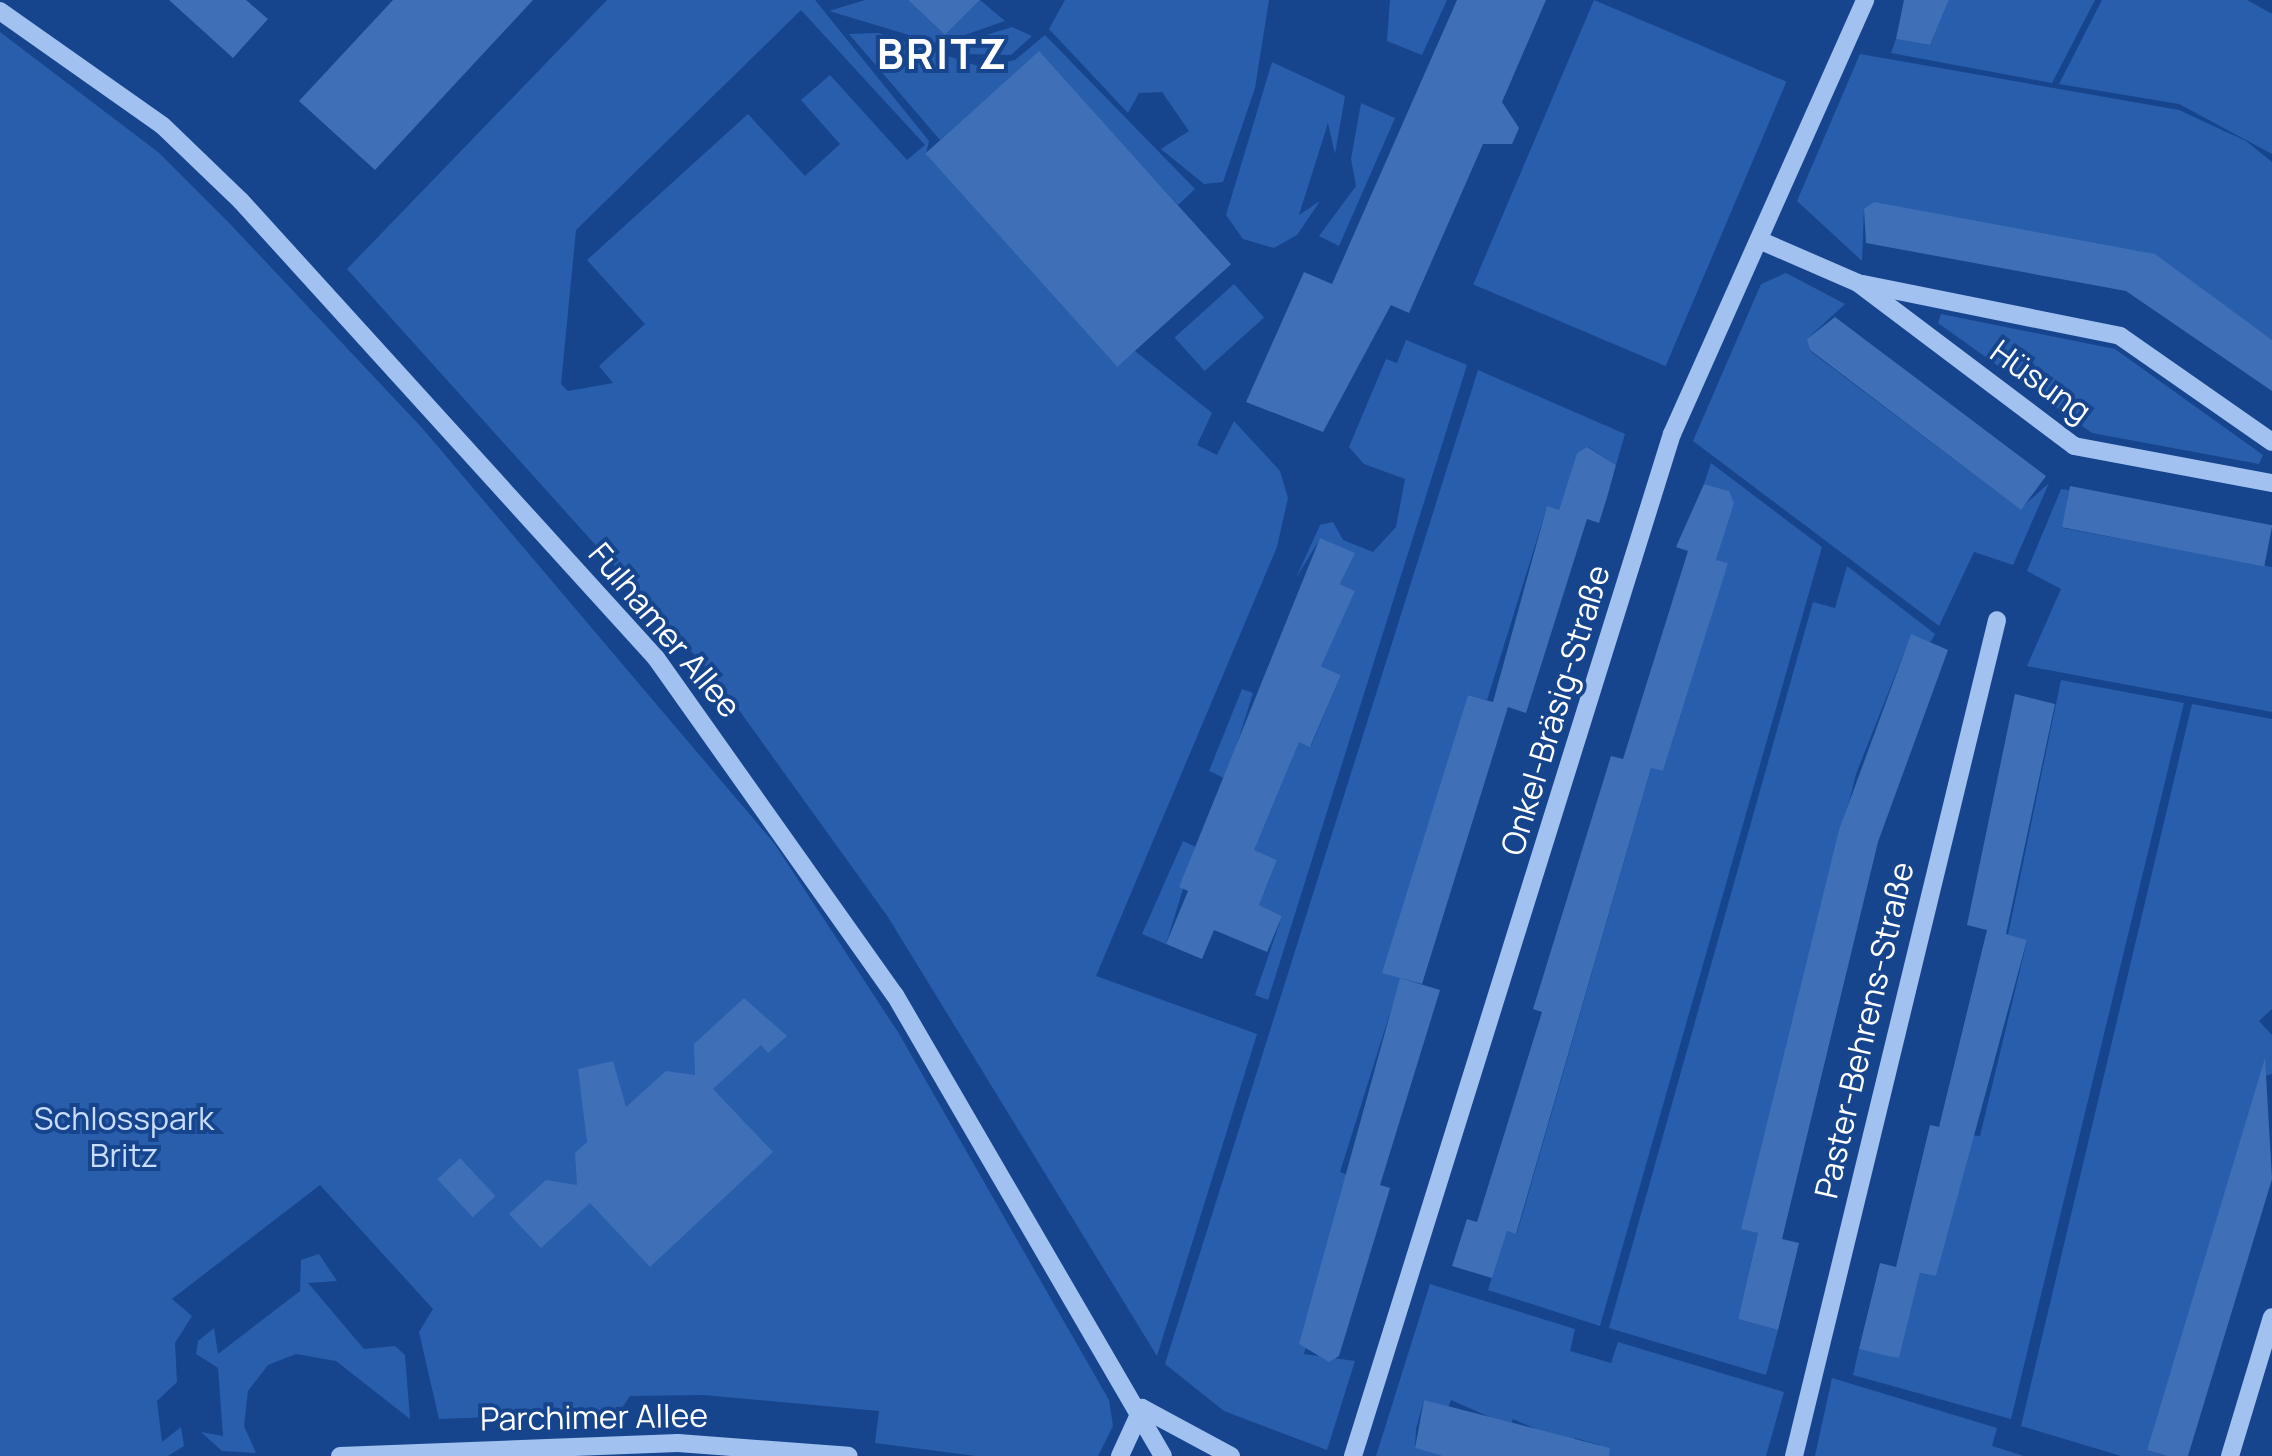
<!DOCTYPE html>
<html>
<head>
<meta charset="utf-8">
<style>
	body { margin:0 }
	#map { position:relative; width:2272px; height:1456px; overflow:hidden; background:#16458e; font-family:Manrope,sans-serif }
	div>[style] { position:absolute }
	.green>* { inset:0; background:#285eac; transform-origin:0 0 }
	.building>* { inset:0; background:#3e6fb7; transform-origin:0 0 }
	.minor>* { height:18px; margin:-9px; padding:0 9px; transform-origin:9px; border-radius:9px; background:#a1c1f0 }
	span { translate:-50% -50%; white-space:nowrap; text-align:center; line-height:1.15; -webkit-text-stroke:8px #16458e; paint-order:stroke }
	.street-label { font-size:32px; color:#fff }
	.park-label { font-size:32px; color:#c8ddfb }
	.district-label { font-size:42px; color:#fff; font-weight:700; letter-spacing:2.5px }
</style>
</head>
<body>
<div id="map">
	<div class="green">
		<div style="clip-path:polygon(evenodd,607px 0,815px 0,929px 141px,926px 154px,1117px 365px,1135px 351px,1212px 413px,1197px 445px,1217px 455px,1234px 421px,1280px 471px,1288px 498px,1277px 547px,1096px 976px,1257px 1034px,1157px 1356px,888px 917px,718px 681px,347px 269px,607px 0,801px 10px,925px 145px,907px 160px,830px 75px,801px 100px,840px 144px,805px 176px,748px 114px,587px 260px,645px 324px,599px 366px,613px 383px,568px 391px,561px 384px,576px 230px,801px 10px)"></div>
		<div style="clip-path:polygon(865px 0,908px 0,945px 35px,980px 0,1005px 21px,939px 44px,829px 11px)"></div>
		<div style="clip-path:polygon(1065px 0,1269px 0,1255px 88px,1223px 182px,1204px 184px,1161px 149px,1189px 131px,1162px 92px,1139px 93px,1128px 113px,1049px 29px)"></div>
		<div style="clip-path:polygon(1390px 0,1447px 0,1422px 55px,1387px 41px)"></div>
		<div style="left:1594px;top:0;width:209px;height:309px;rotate:23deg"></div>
		<div style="clip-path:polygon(1949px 0,2095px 0,2052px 83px,1891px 53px,1896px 39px,1930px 45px)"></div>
		<div style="clip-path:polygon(2102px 0,2247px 0,2272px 14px,2272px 154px,2179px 104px,2059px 84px)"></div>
		<div style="clip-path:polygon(1012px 27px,1032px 36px,1011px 55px,960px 54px,967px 41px)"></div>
		<div style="clip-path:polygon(0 32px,158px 152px,233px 227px,423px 429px,774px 843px,898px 1032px,1109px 1400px,1113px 1426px,1098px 1456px,976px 1456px,875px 1443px,879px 1411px,703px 1395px,630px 1396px,619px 1412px,439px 1419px,419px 1332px,433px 1309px,320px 1185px,172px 1299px,192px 1316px,175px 1343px,177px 1382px,157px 1401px,162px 1442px,181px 1427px,184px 1446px,168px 1456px,0 1456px)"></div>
		<div style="clip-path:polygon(878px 33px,981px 67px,1015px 60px,1045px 35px,1195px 189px,1178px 205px,1039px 52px,940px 140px,849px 34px)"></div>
		<div style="clip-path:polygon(1860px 54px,2179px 110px,2246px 141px,2272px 162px,2272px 340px,2139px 251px,1864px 209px,1862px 261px,1797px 201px)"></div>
		<div style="clip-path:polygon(1272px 62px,1345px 96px,1335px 154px,1328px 123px,1299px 215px,1320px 201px,1297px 235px,1274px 248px,1243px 239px,1226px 215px)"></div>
		<div style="clip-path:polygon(1361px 103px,1395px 118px,1339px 246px,1319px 236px,1356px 186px,1351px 159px)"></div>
		<div style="clip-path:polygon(1786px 273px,1845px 304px,1808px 338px,1810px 351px,2020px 509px,2049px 483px,2013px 565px,1974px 552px,1939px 626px,1693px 441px,1761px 284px)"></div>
		<div style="left:1234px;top:284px;width:45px;height:80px;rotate:48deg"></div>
		<div style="clip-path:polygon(1941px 314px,2115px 349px,2263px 455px,2259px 464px,2092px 433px,1938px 323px)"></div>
		<div style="clip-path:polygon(1406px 340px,1467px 365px,1268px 1000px,1255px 995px,1282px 916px,1244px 899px,1264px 893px,1277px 860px,1251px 849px,1296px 741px,1311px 746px,1341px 675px,1319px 665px,1355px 591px,1340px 584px,1354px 553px,1320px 539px,1296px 578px,1320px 525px,1333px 522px,1343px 540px,1373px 552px,1396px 527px,1405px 479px,1364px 464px,1349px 447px,1386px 359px,1397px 363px)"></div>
		<div style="clip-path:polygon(1478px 370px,1625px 434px,1616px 465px,1588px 447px,1577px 454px,1559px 510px,1547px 507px,1487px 700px,1468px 695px,1401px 978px,1340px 1172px,1351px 1176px,1304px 1354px,1355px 1361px,1327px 1450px,1224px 1411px,1165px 1364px)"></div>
		<div style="clip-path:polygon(1711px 463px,1822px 547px,1600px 1326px,1488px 1290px,1506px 1231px,1517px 1233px,1651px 768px,1663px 771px,1727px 564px,1716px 560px,1733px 503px,1728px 491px,1704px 484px)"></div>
		<div style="clip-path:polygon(2061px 489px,2069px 490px,2063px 528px,2272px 567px,2272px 712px,2027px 666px,2061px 589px,2027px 571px)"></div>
		<div style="clip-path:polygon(1847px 566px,1935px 634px,1930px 643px,1911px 635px,1856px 774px,1742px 1228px,1758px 1233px,1738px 1319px,1778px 1330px,1766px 1375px,1609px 1328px,1813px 602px,1835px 608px)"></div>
		<div style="clip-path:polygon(2061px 680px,2184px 703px,2011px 1419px,1853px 1375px,1859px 1349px,1899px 1357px,1920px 1273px,1936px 1276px,1970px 1135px,1980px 1136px,2027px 941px,2008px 935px)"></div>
		<div style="clip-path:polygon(1242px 689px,1253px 693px,1226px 779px,1209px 771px)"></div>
		<div style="clip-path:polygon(2192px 704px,2272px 719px,2272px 1009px,2259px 1021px,2272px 1035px,2272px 1074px,2261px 1077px,2147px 1450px,2167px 1456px,2121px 1456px,2021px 1426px)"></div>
		<div style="clip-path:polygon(1183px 841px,1196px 847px,1166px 944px,1142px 934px)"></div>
		<div style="clip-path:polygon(319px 1254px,337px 1281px,308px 1283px,364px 1349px,395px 1346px,405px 1355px,410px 1419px,336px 1361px,296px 1354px,268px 1365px,248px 1391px,244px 1426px,256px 1453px,222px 1451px,201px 1432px,223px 1436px,218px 1368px,196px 1354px,198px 1341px,214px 1328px,218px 1354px,300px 1291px,301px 1260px)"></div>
		<div style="clip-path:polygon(1430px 1284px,1575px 1329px,1570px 1351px,1611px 1363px,1618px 1342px,1784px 1392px,1766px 1456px,1607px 1456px,1600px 1445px,1575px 1438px,1572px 1445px,1513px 1419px,1510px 1426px,1451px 1400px,1448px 1408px,1424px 1400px,1416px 1429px,1415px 1448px,1442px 1456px,1376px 1456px)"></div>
		<div style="clip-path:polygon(1832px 1378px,1997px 1428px,1992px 1446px,2024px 1456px,1815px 1456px)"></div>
	</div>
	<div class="building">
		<div style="clip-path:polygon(169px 0,246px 0,268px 19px,233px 58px)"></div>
		<div style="clip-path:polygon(393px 0,533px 0,375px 170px,299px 101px)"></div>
		<div style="clip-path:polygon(908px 0,980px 0,945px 35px)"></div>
		<div style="clip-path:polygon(1457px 0,1546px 0,1502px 102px,1519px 128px,1512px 144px,1483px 144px,1409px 313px,1391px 305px,1323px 432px,1246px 402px,1304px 272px,1332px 284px)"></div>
		<div style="clip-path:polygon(1904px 0,1949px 0,1930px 45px,1896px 39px)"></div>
		<div style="left:1039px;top:51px;width:287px;height:153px;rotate:48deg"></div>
		<div style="clip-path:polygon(1874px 202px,2155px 254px,2272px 340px,2272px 391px,2126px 291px,1866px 243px,1864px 209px)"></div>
		<div style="clip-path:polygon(1835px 317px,2046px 476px,2021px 510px,1810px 350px,1807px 339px)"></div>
		<div style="clip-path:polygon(1587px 447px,1616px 465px,1608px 494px,1599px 523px,1587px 519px,1526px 713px,1508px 707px,1422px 984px,1382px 973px,1468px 695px,1493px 702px,1547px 506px,1559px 510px,1577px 453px)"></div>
		<div style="clip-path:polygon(1704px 484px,1729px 491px,1734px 503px,1716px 560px,1728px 563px,1663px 771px,1651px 768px,1516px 1234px,1507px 1231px,1492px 1278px,1452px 1266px,1467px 1219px,1477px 1222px,1542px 1012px,1533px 1009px,1611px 756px,1623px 759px,1688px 551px,1676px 547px)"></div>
		<div style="left:2070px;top:486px;width:206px;height:42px;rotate:11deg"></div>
		<div style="clip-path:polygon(1320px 538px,1355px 553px,1340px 584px,1355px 591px,1321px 666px,1341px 675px,1310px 747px,1299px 742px,1254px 850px,1277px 860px,1259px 905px,1282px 916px,1267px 952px,1214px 930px,1202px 959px,1166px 944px,1188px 891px,1179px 887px)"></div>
		<div style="clip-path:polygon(1911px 634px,1948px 650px,1878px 842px,1782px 1239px,1799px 1243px,1778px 1330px,1738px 1319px,1758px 1233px,1741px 1229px,1839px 830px)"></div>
		<div style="clip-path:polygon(2015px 694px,2055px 704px,2006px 934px,2027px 940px,1936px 1276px,1920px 1273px,1899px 1358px,1888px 1356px,1859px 1349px,1880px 1263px,1896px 1267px,1930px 1125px,1939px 1127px,1987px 930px,1967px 925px)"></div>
		<div style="clip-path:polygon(1400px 978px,1440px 990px,1380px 1185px,1390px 1188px,1339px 1356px,1329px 1362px,1299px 1344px)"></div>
		<div style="clip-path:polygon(744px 998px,787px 1036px,768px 1053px,761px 1045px,713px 1089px,773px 1152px,650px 1267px,590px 1203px,541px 1248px,509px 1214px,546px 1180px,577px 1185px,575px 1153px,587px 1142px,578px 1069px,613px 1061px,626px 1107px,666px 1071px,695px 1075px,694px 1044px)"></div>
		<div style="clip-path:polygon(2265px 1058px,2272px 1179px,2188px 1456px,2167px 1456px,2147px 1450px)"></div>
		<div style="left:460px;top:1158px;width:52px;height:31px;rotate:47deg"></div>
		<div style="clip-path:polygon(1424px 1400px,1610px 1448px,1609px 1456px,1442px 1456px,1415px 1448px)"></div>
	</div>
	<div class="minor">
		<div style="left:0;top:11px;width:199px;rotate:35.2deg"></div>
		<div style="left:163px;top:126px;width:108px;rotate:43.9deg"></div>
		<div style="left:241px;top:201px;width:617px;rotate:47.76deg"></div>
		<div style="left:656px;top:658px;width:413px;rotate:54.7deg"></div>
		<div style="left:895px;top:995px;width:533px;rotate:59.83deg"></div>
		<div style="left:1759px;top:240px;width:108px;rotate:23.5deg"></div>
		<div style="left:1858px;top:283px;width:271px;rotate:37deg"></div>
		<div style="left:2074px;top:446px;width:201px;rotate:10.6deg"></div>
		<div style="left:1863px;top:284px;width:262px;rotate:11.4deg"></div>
		<div style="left:2120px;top:336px;width:185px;rotate:34.9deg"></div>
		<div style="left:1142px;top:1408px;width:101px;rotate:28.3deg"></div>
		<div style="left:340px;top:1456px;width:338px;rotate:-2.2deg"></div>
		<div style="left:678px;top:1443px;width:171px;rotate:4.3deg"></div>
		<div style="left:1120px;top:1456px;width:53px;rotate:-65.4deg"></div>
		<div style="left:1353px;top:1456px;width:1071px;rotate:-72.67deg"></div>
		<div style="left:1672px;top:434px;width:475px;rotate:-66deg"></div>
		<div style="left:1794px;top:1456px;width:860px;rotate:-76.35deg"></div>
		<div style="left:2230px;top:1456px;width:145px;rotate:-73.2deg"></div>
	</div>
	<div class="street-label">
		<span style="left:2041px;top:381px;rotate:36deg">Hüsung</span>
		<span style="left:665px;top:630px;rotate:50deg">Fulhamer Allee</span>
		<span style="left:1555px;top:710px;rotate:-73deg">Onkel-Bräsig-Straße</span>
		<span style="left:1864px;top:1030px;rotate:-77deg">Paster-Behrens-Straße</span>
		<span style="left:594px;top:1417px;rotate:-1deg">Parchimer Allee</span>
	</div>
	<div class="park-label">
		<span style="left:124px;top:1137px">Schlosspark<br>Britz</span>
	</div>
	<div class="district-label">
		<span style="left:943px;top:53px">BRITZ</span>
	</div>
</div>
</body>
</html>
